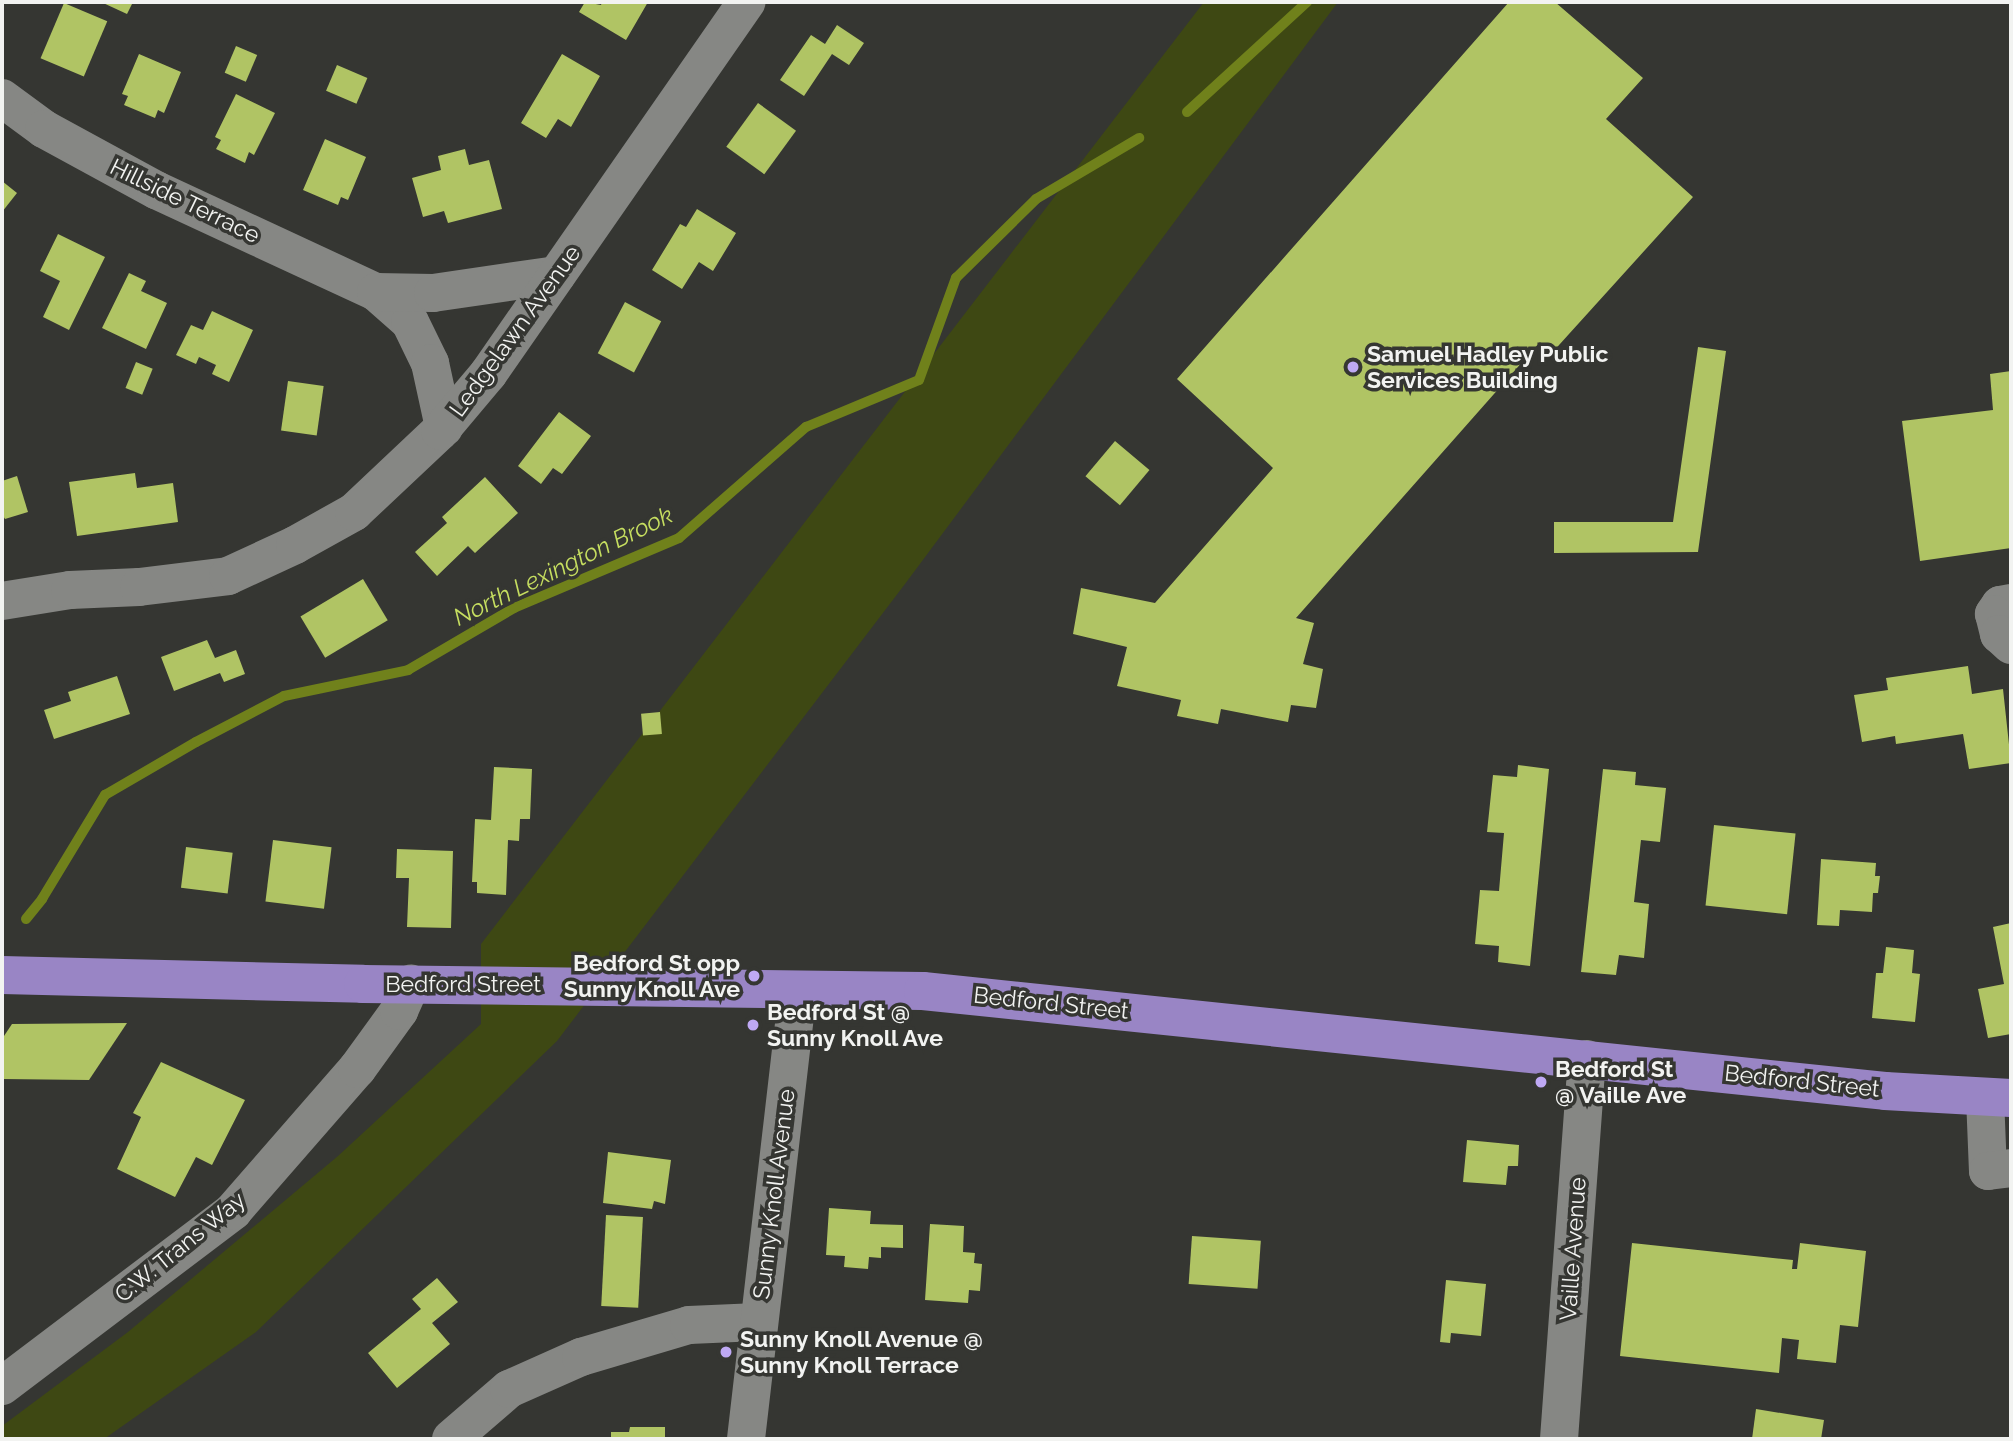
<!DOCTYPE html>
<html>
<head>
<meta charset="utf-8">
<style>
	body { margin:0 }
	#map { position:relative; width:2013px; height:1441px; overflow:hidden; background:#353632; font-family:Raleway,sans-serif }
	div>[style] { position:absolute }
	.green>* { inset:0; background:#3e4813 }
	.stream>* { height:10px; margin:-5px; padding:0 5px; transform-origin:5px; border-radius:5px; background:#70811b }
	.building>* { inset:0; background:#b0c464; transform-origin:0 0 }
	.minor>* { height:38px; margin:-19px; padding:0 19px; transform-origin:19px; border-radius:19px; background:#868784 }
	.major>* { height:38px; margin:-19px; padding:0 19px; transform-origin:19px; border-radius:19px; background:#9985c5 }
	.dots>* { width:19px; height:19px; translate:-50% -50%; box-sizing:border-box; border:4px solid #353632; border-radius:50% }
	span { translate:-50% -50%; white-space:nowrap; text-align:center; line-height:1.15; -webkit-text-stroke:7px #353632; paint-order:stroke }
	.street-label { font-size:23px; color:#f2f3f1 }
	.poi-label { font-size:23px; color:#f2f3f1; font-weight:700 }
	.left { translate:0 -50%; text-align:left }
	.right { translate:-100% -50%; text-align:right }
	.water-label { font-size:24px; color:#c6de60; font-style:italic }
	.frame { position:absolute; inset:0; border:4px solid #f2f3f1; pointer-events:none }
</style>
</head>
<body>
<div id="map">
	<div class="green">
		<div style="clip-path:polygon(1204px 2px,1338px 2px,905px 584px,557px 1041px,256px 1332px,104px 1439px,2px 1439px,2px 1426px,128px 1332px,338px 1156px,481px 1024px,481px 944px)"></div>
	</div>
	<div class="stream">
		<div style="left:1187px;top:112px;width:163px;rotate:-42.5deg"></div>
		<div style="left:26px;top:919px;width:26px;rotate:-51deg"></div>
		<div style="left:42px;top:899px;width:122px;rotate:-58.8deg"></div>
		<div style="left:105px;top:795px;width:105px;rotate:-30.2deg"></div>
		<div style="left:196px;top:742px;width:99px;rotate:-27.6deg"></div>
		<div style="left:284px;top:696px;width:127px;rotate:-11.8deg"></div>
		<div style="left:408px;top:670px;width:123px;rotate:-30.3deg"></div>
		<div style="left:514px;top:608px;width:179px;rotate:-23deg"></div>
		<div style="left:679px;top:538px;width:169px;rotate:-41.2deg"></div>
		<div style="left:806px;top:427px;width:122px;rotate:-22.6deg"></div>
		<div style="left:919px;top:380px;width:109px;rotate:-70.1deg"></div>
		<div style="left:956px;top:278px;width:112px;rotate:-44.6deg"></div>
		<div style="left:1036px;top:199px;width:120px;rotate:-30.6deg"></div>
	</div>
	<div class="building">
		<div style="clip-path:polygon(101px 2px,133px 2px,127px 14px)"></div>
		<div style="clip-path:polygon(585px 2px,601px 5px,602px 2px,648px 2px,626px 40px,579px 12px)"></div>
		<div style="clip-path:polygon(1509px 2px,1555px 2px,1643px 78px,1606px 119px,1693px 197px,1550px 355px,1540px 342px,1296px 618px,1314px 623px,1303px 664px,1323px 669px,1316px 708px,1291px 705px,1288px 722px,1221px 709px,1218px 724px,1177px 716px,1181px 700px,1117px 686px,1127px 647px,1073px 634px,1081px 588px,1155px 603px,1273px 468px,1177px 379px)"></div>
		<div style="left:64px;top:3px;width:47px;height:60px;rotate:23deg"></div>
		<div style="clip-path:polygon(837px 25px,864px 43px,849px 65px,832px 54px,804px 96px,780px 80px,811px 35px,825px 44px)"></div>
		<div style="left:236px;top:46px;width:23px;height:29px;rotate:23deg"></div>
		<div style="clip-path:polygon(139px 54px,181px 72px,164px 113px,158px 110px,155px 118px,124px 105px,128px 96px,122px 94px)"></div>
		<div style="clip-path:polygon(562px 54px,600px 76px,571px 127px,558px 119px,546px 138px,521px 123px)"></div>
		<div style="left:337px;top:65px;width:33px;height:28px;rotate:23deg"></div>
		<div style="clip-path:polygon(236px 94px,275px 113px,254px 155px,249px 152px,245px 163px,216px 149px,221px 140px,215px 137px)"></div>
		<div style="left:758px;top:103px;width:47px;height:54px;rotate:36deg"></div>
		<div style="clip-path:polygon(325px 139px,366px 157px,348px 200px,341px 197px,338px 205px,303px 190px)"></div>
		<div style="clip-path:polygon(465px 149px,469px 165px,489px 160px,502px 209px,448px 223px,444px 211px,423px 217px,412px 178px,441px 170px,438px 156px)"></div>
		<div style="clip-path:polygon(2px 181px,17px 193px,2px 212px)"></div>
		<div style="clip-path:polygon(697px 209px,736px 233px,713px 271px,699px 262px,682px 289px,652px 270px,680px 224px,686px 227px)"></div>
		<div style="clip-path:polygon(58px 234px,105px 257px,69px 330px,43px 317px,60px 281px,40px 271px)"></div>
		<div style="clip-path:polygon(129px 273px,146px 281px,141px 291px,167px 303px,146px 349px,102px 328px)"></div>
		<div style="left:625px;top:302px;width:41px;height:58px;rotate:28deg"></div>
		<div style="clip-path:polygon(212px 311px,253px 330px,229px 382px,212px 374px,216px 365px,199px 357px,196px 364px,176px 355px,191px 325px,203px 330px)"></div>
		<div style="clip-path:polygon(1698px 347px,1726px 351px,1698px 552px,1554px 553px,1554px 522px,1673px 522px)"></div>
		<div style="left:136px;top:362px;width:18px;height:28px;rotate:22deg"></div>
		<div style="clip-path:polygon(2011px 371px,2011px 548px,1920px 561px,1902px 421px,1993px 410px,1990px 374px)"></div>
		<div style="left:288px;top:381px;width:36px;height:50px;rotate:8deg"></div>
		<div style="clip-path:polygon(559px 412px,591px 436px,562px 474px,553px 468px,541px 484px,518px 466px)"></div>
		<div style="left:1115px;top:441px;width:45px;height:46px;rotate:40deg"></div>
		<div style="clip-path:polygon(135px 473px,137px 488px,173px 483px,178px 522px,77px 536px,69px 482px)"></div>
		<div style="clip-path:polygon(17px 476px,28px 512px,5px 519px,2px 514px,2px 481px)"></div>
		<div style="clip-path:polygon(485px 477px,518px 513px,475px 553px,468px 546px,437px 576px,415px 552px,447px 523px,442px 517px)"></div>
		<div style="left:363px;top:579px;width:48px;height:73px;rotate:59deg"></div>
		<div style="clip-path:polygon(207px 640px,215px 658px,236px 650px,245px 674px,224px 682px,220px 673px,174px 691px,161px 657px)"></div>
		<div style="clip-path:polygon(1968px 666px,1972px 694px,2003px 689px,2011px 763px,1969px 769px,1963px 734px,1896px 744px,1895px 736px,1862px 742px,1854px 695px,1888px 690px,1886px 678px)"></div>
		<div style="clip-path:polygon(117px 676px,130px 714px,54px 739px,44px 710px,71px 701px,68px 692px)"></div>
		<div style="left:660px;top:712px;width:22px;height:19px;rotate:85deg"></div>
		<div style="clip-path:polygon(1518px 765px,1549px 769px,1530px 966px,1498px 962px,1499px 946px,1475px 944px,1480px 890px,1499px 891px,1504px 833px,1487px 832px,1493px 775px,1517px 777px)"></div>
		<div style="clip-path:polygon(494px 767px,532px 769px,530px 819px,520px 819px,519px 841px,508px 840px,506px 895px,477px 893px,477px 882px,472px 882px,475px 819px,491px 820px)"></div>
		<div style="clip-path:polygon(1603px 769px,1636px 772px,1635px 785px,1666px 788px,1660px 842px,1641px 840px,1634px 902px,1649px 904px,1644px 958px,1619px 955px,1616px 975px,1581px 972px)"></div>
		<div style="left:1714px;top:825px;width:82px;height:81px;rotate:6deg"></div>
		<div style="left:273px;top:840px;width:59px;height:62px;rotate:7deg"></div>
		<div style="left:186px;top:847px;width:47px;height:41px;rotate:7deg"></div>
		<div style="clip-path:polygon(397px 849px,453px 851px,451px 928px,407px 927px,409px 878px,396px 878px)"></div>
		<div style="clip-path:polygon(1821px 859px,1876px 863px,1875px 876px,1880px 876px,1878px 893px,1873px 893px,1872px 912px,1840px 910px,1839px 926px,1817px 925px)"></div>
		<div style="clip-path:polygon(2011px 923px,2011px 1034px,1988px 1038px,1978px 989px,2004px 984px,1993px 927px)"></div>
		<div style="clip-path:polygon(1886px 947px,1914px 950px,1912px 973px,1920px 974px,1915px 1022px,1872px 1018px,1876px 973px,1883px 973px)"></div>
		<div style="clip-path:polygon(127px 1023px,89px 1080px,2px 1079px,2px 1039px,12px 1024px)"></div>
		<div style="clip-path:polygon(161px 1062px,245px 1100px,212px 1165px,196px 1157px,175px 1197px,117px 1169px,141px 1117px,133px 1113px)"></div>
		<div style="clip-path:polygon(1467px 1140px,1519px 1145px,1518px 1166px,1508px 1166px,1506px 1185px,1463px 1182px)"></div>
		<div style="clip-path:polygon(608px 1152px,671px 1160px,665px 1204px,654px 1201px,652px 1209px,603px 1203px)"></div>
		<div style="clip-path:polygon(829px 1208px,871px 1211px,870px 1224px,903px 1225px,903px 1248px,881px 1247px,881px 1258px,869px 1257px,868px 1269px,844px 1267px,845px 1256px,826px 1255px)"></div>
		<div style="left:606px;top:1215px;width:37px;height:91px;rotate:3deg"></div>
		<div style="clip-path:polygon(930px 1224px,964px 1226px,963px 1252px,975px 1253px,974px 1263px,982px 1264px,980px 1291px,969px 1290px,968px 1303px,925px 1300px)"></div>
		<div style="left:1192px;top:1236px;width:69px;height:48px;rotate:4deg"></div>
		<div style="clip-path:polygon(1632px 1243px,1793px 1260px,1792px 1269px,1797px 1269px,1800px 1243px,1866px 1251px,1858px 1327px,1840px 1325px,1836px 1363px,1797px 1359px,1799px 1340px,1782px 1338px,1779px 1373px,1620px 1356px)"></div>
		<div style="clip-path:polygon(437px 1278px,458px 1302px,432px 1323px,450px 1344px,397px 1388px,368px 1353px,421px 1309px,412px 1299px)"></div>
		<div style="clip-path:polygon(1446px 1280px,1486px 1284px,1481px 1336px,1451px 1333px,1450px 1343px,1440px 1342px)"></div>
		<div style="clip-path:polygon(1756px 1409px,1824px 1420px,1821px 1439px,1752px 1439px)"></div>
		<div style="clip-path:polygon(630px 1427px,665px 1427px,665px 1439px,611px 1439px,611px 1432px,629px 1432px)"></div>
	</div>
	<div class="minor">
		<div style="left:2px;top:98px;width:52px;rotate:36.4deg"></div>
		<div style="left:44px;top:129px;width:128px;rotate:28.6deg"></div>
		<div style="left:156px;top:190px;width:242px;rotate:24.9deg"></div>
		<div style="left:376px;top:292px;width:45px;rotate:41.4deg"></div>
		<div style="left:410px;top:322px;width:46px;rotate:64deg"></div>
		<div style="left:430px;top:363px;width:66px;rotate:77.7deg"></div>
		<div style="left:376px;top:292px;width:57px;rotate:1deg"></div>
		<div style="left:433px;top:293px;width:125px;rotate:-8.3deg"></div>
		<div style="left:2px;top:601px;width:69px;rotate:-9.2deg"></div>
		<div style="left:70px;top:590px;width:69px;rotate:-2.5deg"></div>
		<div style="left:139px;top:587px;width:90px;rotate:-7deg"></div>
		<div style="left:228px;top:576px;width:74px;rotate:-24.8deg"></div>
		<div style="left:295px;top:545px;width:68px;rotate:-29.2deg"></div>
		<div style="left:354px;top:512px;width:118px;rotate:-43.3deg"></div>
		<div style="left:440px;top:431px;width:75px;rotate:-49.9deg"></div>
		<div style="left:488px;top:374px;width:453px;rotate:-55.2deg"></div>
		<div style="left:2011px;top:603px;width:11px;rotate:170deg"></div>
		<div style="left:2000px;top:605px;width:11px;rotate:124deg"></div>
		<div style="left:1994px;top:614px;width:21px;rotate:76deg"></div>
		<div style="left:1999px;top:634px;width:16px;rotate:43deg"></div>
		<div style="left:1985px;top:1097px;width:74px;rotate:87.7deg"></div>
		<div style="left:1988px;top:1171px;width:23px;rotate:-7deg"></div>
		<div style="left:2px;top:1386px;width:290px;rotate:-37.1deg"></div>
		<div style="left:233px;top:1211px;width:189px;rotate:-48.9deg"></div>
		<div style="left:357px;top:1069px;width:72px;rotate:-54.1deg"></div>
		<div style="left:399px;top:1011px;width:30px;rotate:-66deg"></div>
		<div style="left:451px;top:1439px;width:77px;rotate:-40.8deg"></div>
		<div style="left:509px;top:1389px;width:79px;rotate:-24deg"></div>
		<div style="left:581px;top:1357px;width:113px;rotate:-16.5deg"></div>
		<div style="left:689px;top:1325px;width:69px;rotate:-2.5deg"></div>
		<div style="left:746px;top:1439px;width:452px;rotate:-83.4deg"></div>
		<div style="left:1559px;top:1439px;width:381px;rotate:-85.8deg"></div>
	</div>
	<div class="major">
		<div style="left:2px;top:975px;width:361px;rotate:1.4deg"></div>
		<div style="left:363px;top:984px;width:560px;rotate:0.72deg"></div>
		<div style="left:923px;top:991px;width:967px;rotate:5.93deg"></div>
		<div style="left:1885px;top:1091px;width:126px;rotate:3.2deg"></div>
	</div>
	<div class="dots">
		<div style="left:1353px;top:367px;background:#bfa9f4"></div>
		<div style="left:754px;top:976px;background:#bfa9f4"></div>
		<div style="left:753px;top:1025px;background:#bfa9f4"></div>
		<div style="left:1541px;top:1082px;background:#bfa9f4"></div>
		<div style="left:726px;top:1352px;background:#bfa9f4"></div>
	</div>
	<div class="street-label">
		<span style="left:185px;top:201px;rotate:26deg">Hillside Terrace</span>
		<span style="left:515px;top:331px;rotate:-54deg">Ledgelawn Avenue</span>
		<span style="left:463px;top:984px">Bedford Street</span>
		<span style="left:1051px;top:1003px;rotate:6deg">Bedford Street</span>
		<span style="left:1802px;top:1081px;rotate:6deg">Bedford Street</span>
		<span style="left:774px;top:1194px;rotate:-83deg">Sunny Knoll Avenue</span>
		<span style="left:180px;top:1247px;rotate:-39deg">C.W. Trans Way</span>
		<span style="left:1573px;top:1249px;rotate:-86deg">Vaille Avenue</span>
	</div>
	<div class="poi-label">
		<span class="left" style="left:1367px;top:367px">Samuel Hadley Public<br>Services Building</span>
		<span class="right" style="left:740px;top:976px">Bedford St opp<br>Sunny Knoll Ave</span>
		<span class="left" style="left:767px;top:1025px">Bedford St @<br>Sunny Knoll Ave</span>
		<span class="left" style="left:1555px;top:1082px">Bedford St<br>@ Vaille Ave</span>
		<span class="left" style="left:740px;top:1352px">Sunny Knoll Avenue @<br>Sunny Knoll Terrace</span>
	</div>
	<div class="water-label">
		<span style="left:563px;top:566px;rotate:-26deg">North Lexington Brook</span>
	</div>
	<div class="frame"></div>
</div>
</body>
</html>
